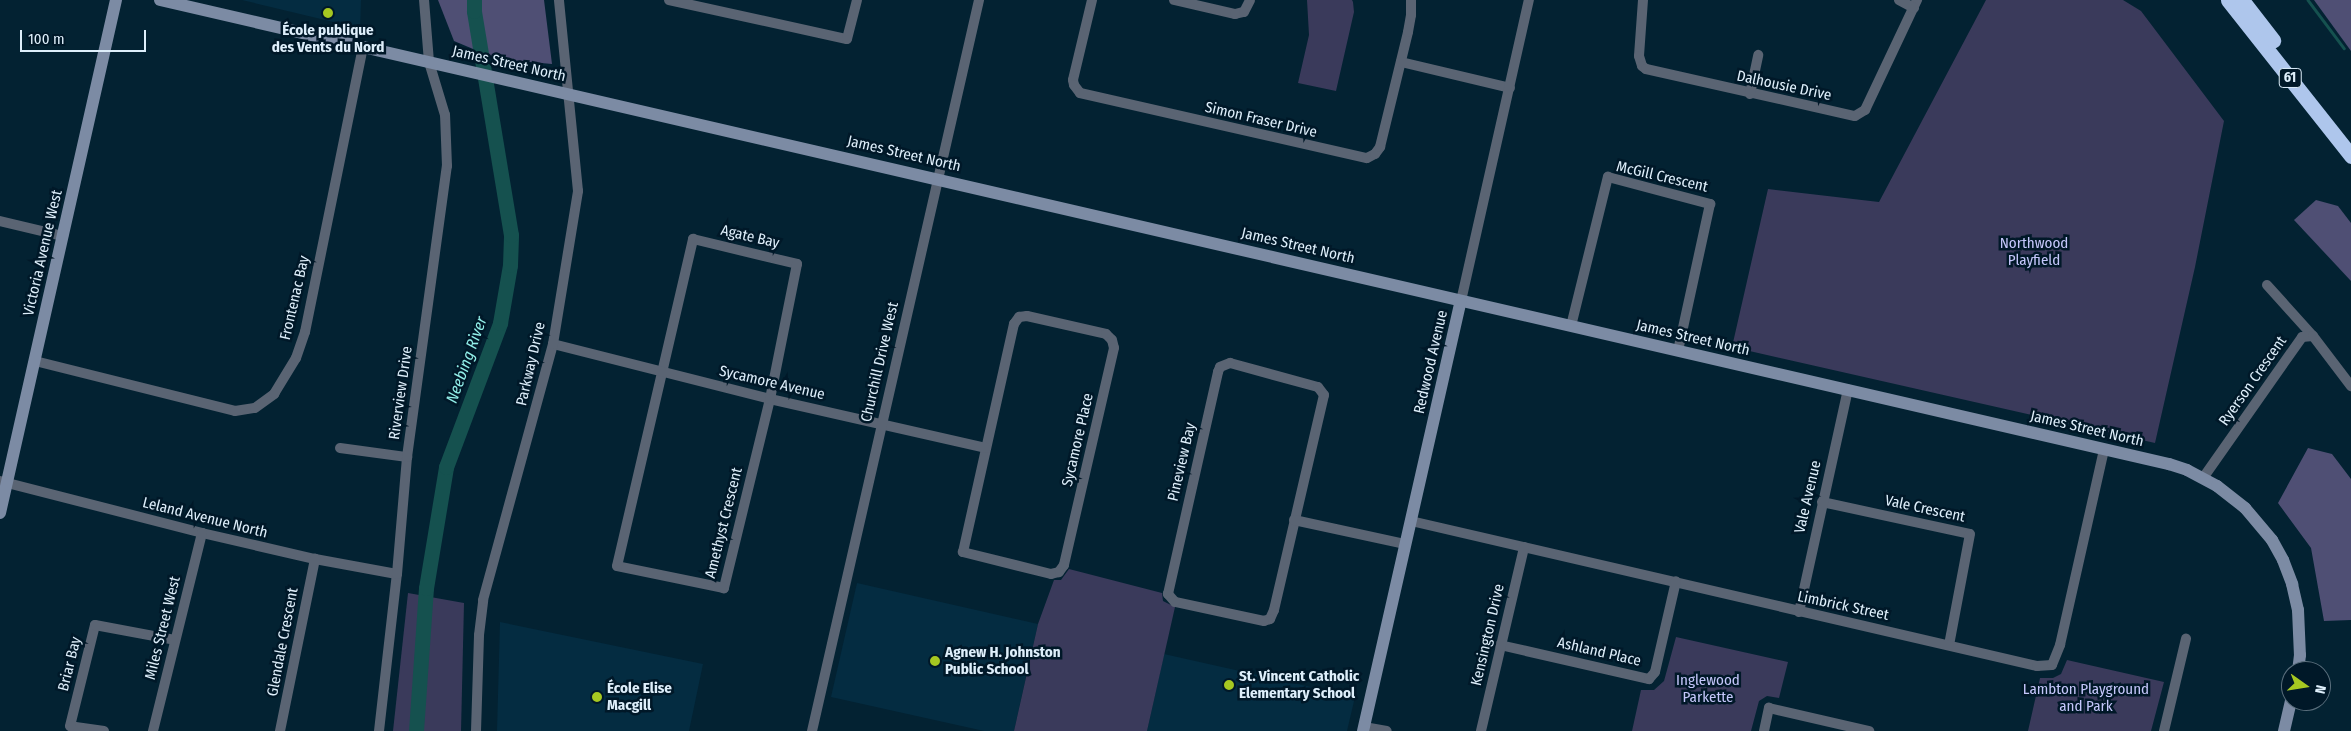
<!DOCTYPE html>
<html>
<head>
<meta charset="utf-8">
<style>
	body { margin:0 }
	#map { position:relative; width:2351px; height:731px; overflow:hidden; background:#032232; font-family:"Fira Sans Condensed",sans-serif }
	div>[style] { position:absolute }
	.built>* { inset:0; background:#042c41 }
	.green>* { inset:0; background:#3a3a5b }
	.forest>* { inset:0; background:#4f4f74 }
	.stream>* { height:2.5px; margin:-1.25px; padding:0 1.25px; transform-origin:1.25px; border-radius:1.25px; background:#15514f }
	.river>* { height:15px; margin:-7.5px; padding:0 7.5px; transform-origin:7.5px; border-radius:7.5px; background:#15514f }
	.street>* { height:10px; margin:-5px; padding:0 5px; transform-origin:5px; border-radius:5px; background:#5a6473 }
	.secondary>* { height:12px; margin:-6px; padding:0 6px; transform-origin:6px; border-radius:6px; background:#7c8ba4 }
	.highway>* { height:15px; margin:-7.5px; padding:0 7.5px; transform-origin:7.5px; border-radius:7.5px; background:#aec6ec }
	.dots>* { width:14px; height:14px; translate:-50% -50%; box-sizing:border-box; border:2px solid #001828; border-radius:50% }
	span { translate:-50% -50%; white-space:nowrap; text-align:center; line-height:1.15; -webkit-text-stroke:5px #001828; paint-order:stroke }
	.shield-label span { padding:1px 4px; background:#001828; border:1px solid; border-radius:4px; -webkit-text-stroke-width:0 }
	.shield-label { font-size:14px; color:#deeffb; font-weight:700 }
	.poi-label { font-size:15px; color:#deeffb; font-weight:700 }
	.left { translate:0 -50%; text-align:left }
	.street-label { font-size:15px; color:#deeffb }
	.park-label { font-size:15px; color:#c5c7fb }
	.water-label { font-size:16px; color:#92f0ea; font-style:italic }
	.north { position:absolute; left:2281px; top:661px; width:50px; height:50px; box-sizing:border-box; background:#001828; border:1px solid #596e7c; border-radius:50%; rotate:103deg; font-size:14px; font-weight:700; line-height:20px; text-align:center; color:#deeffb }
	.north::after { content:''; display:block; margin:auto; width:18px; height:22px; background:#a6c821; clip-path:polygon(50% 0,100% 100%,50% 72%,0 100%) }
	.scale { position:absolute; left:20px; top:30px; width:126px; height:22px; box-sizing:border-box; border:2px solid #deeffb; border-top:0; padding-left:6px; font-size:15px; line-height:18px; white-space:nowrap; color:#deeffb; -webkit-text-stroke:4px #001828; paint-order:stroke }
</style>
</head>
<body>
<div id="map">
	<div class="built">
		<div style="clip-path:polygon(242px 0,361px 0,360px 31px,346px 25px)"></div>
		<div style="clip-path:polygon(857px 583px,1038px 624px,1014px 731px,984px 731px,831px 697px)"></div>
		<div style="clip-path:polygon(500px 622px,703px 664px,689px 731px,497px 731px)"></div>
		<div style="clip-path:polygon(1164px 654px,1355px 697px,1347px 731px,1147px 731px)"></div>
	</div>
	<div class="green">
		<div style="clip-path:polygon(1307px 0,1352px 0,1353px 2px,1354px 12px,1336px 91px,1298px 83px,1309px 35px)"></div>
		<div style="clip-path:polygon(1986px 0,2123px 0,2141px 11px,2224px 121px,2195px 267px,2155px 443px,1732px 347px,1768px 189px,1879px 202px)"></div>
		<div style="clip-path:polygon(1069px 569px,1162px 593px,1163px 601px,1175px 607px,1147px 731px,1014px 731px,1038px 624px,1054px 580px,1061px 580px)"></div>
		<div style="clip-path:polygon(408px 593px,464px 603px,461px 731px,393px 731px)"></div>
		<div style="clip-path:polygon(1676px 637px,1788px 662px,1779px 698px,1767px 696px,1759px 701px,1751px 731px,1632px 731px,1641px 690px,1654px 690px,1664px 681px)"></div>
		<div style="clip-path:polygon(2067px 660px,2164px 682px,2151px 731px,2028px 731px,2040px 678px,2053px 678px,2061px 674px)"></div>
	</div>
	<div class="forest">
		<div style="clip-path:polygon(438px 0,544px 0,552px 64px,497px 59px,454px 41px)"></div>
		<div style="clip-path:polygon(2314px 0,2351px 0,2351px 51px)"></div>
		<div style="clip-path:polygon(2316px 200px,2338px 206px,2351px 223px,2351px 281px,2294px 220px)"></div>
		<div style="clip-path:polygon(2308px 448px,2332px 454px,2351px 479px,2351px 620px,2324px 621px,2311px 548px,2278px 503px)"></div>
	</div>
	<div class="stream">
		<div style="left:2308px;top:0;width:60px;rotate:53.1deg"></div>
	</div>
	<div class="river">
		<div style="left:416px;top:731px;width:143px;rotate:-86deg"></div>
		<div style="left:426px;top:588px;width:123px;rotate:-80.6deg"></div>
		<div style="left:446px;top:467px;width:154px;rotate:-69.4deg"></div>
		<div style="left:500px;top:323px;width:59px;rotate:-80.2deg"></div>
		<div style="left:510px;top:265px;width:30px;rotate:-88deg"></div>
		<div style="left:511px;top:235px;width:227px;rotate:-99.4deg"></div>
		<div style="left:474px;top:11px;width:11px;rotate:-90deg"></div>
	</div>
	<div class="street">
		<div style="left:669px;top:0;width:182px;rotate:12.4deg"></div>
		<div style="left:847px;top:39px;width:40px;rotate:-75.6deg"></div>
		<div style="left:1092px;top:0;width:82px;rotate:103.4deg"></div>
		<div style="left:1073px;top:80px;width:5px;rotate:79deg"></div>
		<div style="left:1074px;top:85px;width:10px;rotate:53deg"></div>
		<div style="left:1080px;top:93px;width:294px;rotate:12.8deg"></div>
		<div style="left:1367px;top:158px;width:9px;rotate:-27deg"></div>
		<div style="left:1375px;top:154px;width:9px;rotate:-54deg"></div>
		<div style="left:1380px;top:147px;width:118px;rotate:-76.3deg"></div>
		<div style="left:1408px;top:32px;width:17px;rotate:-80deg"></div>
		<div style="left:1411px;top:15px;width:15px;rotate:-90deg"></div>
		<div style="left:1174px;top:0;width:63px;rotate:12.9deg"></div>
		<div style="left:1235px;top:14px;width:9px;rotate:-13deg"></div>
		<div style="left:1244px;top:12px;width:13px;rotate:-63deg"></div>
		<div style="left:1643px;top:0;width:56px;rotate:94.1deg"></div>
		<div style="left:1639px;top:56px;width:10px;rotate:73deg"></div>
		<div style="left:1642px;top:66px;width:5px;rotate:37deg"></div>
		<div style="left:1646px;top:69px;width:214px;rotate:12.7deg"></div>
		<div style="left:1855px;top:116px;width:12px;rotate:-31deg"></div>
		<div style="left:1865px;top:110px;width:122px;rotate:-64.7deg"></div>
		<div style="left:1899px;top:0;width:17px;rotate:28deg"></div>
		<div style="left:1401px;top:62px;width:112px;rotate:13.4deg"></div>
		<div style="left:1750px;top:94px;width:40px;rotate:-78deg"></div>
		<div style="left:0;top:221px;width:65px;rotate:13.4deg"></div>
		<div style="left:693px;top:239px;width:107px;rotate:13.5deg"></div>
		<div style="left:797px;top:264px;width:138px;rotate:101.3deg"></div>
		<div style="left:770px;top:399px;width:195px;rotate:103.7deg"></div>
		<div style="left:724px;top:588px;width:109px;rotate:-168.4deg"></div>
		<div style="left:617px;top:566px;width:336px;rotate:-76.9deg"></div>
		<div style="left:2267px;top:285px;width:69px;rotate:48deg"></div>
		<div style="left:1461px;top:301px;width:309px;rotate:-77.3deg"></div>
		<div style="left:1027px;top:316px;width:81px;rotate:12.8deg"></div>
		<div style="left:1106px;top:334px;width:8px;rotate:45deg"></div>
		<div style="left:1112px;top:340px;width:8px;rotate:76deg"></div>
		<div style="left:1114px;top:348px;width:223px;rotate:103deg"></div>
		<div style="left:1064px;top:565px;width:9px;rotate:126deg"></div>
		<div style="left:1059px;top:572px;width:8px;rotate:166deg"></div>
		<div style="left:1051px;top:574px;width:91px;rotate:-166deg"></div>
		<div style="left:963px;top:552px;width:234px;rotate:-77.4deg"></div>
		<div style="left:1014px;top:324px;width:9px;rotate:-54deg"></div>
		<div style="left:1019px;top:317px;width:8px;rotate:-7deg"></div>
		<div style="left:1571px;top:326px;width:154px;rotate:-76.1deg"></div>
		<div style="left:1608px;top:177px;width:106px;rotate:14.8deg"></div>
		<div style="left:1710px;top:204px;width:150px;rotate:102.3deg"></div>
		<div style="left:553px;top:344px;width:224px;rotate:14.2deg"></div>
		<div style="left:770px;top:399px;width:221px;rotate:12.8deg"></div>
		<div style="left:35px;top:361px;width:206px;rotate:14deg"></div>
		<div style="left:235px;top:411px;width:20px;rotate:-9deg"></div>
		<div style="left:255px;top:408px;width:24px;rotate:-36deg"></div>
		<div style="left:274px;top:394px;width:42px;rotate:-58.6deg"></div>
		<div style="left:296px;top:358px;width:28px;rotate:-71deg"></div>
		<div style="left:305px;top:332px;width:292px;rotate:-78.5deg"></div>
		<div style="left:1230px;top:363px;width:91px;rotate:15.3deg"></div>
		<div style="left:1318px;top:387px;width:10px;rotate:53deg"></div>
		<div style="left:1324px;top:395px;width:221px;rotate:103.1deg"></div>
		<div style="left:1274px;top:610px;width:10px;rotate:114deg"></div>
		<div style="left:1270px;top:619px;width:6px;rotate:162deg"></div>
		<div style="left:1264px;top:621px;width:91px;rotate:-167.9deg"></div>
		<div style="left:1175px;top:602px;width:11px;rotate:-131deg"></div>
		<div style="left:1168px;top:594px;width:228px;rotate:-77.3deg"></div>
		<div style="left:1218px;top:372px;width:5px;rotate:-68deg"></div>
		<div style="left:1220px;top:367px;width:11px;rotate:-22deg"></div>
		<div style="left:340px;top:448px;width:68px;rotate:7.7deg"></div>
		<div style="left:2203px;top:478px;width:172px;rotate:-54.9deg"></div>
		<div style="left:2302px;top:337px;width:11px;rotate:-5deg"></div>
		<div style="left:2313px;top:336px;width:63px;rotate:52.8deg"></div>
		<div style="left:0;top:481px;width:209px;rotate:14.4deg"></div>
		<div style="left:202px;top:533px;width:116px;rotate:13deg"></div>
		<div style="left:315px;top:559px;width:83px;rotate:10.4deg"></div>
		<div style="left:1822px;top:502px;width:151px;rotate:12.2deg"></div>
		<div style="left:1970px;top:534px;width:113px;rotate:100.7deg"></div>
		<div style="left:1294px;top:520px;width:114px;rotate:12.2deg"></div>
		<div style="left:1411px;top:521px;width:643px;rotate:13.04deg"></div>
		<div style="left:2037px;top:666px;width:15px;rotate:-4deg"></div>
		<div style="left:2052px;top:665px;width:22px;rotate:-68deg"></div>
		<div style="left:2060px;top:645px;width:201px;rotate:-77.3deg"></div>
		<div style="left:1799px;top:612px;width:228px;rotate:-77.6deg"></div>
		<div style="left:1500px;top:645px;width:153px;rotate:12.9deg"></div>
		<div style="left:1649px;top:679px;width:9px;rotate:-49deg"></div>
		<div style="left:1655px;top:672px;width:93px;rotate:-77deg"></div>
		<div style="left:1364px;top:727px;width:23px;rotate:10deg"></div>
		<div style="left:104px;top:731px;width:34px;rotate:-172deg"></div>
		<div style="left:70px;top:726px;width:104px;rotate:-76.1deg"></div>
		<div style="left:95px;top:625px;width:81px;rotate:10.6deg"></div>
		<div style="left:153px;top:731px;width:204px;rotate:-76.1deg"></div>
		<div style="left:280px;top:731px;width:176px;rotate:-78.5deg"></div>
		<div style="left:379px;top:731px;width:158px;rotate:-83.5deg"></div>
		<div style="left:397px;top:574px;width:117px;rotate:-85.1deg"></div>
		<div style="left:407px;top:457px;width:294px;rotate:-82.2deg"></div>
		<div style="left:447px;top:166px;width:51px;rotate:-92.2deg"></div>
		<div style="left:445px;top:115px;width:55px;rotate:-106.8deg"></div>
		<div style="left:429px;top:62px;width:62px;rotate:-94.6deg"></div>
		<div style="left:476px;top:731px;width:96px;rotate:-88.2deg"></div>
		<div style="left:479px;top:635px;width:35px;rotate:-83deg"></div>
		<div style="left:483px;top:600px;width:265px;rotate:-74.7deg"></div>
		<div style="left:553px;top:344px;width:155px;rotate:-80.7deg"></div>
		<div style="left:578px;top:191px;width:192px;rotate:-95.7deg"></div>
		<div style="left:812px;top:731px;width:750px;rotate:-77.13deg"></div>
		<div style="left:1481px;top:731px;width:189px;rotate:-76.8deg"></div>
		<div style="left:1764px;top:731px;width:24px;rotate:-78deg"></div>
		<div style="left:1769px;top:708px;width:103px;rotate:13deg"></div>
		<div style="left:2164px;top:731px;width:95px;rotate:-76.6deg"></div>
	</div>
	<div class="secondary">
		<div style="left:160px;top:0;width:2062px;rotate:13.01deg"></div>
		<div style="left:2169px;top:464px;width:19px;rotate:18deg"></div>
		<div style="left:2187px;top:470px;width:34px;rotate:28deg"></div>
		<div style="left:2217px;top:486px;width:36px;rotate:38deg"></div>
		<div style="left:2245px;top:508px;width:42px;rotate:49.8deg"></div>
		<div style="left:2272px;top:540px;width:23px;rotate:61deg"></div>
		<div style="left:2283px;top:560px;width:26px;rotate:69deg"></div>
		<div style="left:2292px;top:584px;width:27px;rotate:77deg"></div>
		<div style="left:2298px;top:610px;width:45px;rotate:87.5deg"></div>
		<div style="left:2300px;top:655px;width:16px;rotate:97deg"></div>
		<div style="left:0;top:513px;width:526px;rotate:-77.26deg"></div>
		<div style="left:1363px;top:731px;width:441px;rotate:-77.2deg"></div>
		<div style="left:2284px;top:731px;width:31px;rotate:-77deg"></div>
	</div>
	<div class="highway">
		<div style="left:2228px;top:0;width:199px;rotate:51.7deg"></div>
		<div style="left:2242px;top:0;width:51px;rotate:52.2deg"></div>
	</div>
	<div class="dots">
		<div style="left:328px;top:13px;background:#a6c821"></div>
		<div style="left:935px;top:661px;background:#a6c821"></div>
		<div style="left:1229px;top:685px;background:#a6c821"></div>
		<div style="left:597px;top:697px;background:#a6c821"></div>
	</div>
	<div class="shield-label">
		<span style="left:2290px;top:78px">61</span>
	</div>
	<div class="poi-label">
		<span style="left:328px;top:39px">École publique<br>des Vents du Nord</span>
		<span class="left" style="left:945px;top:661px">Agnew H. Johnston<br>Public School</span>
		<span class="left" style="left:1239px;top:685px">St. Vincent Catholic<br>Elementary School</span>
		<span class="left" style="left:607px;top:697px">École Elise<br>Macgill</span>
	</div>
	<div class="street-label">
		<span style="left:509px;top:64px;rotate:13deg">James Street North</span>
		<span style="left:1784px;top:86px;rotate:12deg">Dalhousie Drive</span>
		<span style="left:1261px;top:120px;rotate:13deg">Simon Fraser Drive</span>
		<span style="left:904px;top:154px;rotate:13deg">James Street North</span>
		<span style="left:1662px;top:177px;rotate:13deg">McGill Crescent</span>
		<span style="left:750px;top:237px;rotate:13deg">Agate Bay</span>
		<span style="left:1298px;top:246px;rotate:13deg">James Street North</span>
		<span style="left:43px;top:253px;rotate:-77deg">Victoria Avenue West</span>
		<span style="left:295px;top:298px;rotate:-77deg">Frontenac Bay</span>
		<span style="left:1693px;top:338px;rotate:13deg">James Street North</span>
		<span style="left:880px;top:362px;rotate:-77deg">Churchill Drive West</span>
		<span style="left:1431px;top:362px;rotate:-77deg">Redwood Avenue</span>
		<span style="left:531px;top:364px;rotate:-77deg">Parkway Drive</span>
		<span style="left:2253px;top:381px;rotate:-55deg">Ryerson Crescent</span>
		<span style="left:772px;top:383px;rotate:13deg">Sycamore Avenue</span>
		<span style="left:401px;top:393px;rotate:-82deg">Riverview Drive</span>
		<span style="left:2087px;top:429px;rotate:13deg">James Street North</span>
		<span style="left:1078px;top:440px;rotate:-77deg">Sycamore Place</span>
		<span style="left:1182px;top:462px;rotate:-77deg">Pineview Bay</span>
		<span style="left:1808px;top:497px;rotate:-77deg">Vale Avenue</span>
		<span style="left:1925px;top:509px;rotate:12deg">Vale Crescent</span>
		<span style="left:205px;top:518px;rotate:14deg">Leland Avenue North</span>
		<span style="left:724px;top:523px;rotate:-76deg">Amethyst Crescent</span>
		<span style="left:1843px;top:606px;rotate:12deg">Limbrick Street</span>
		<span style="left:163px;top:628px;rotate:-76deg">Miles Street West</span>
		<span style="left:1488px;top:635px;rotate:-77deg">Kensington Drive</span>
		<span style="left:283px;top:642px;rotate:-79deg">Glendale Crescent</span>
		<span style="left:1599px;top:652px;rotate:13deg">Ashland Place</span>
		<span style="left:70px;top:664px;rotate:-76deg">Briar Bay</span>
	</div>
	<div class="park-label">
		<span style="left:2034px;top:252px">Northwood<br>Playfield</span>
		<span style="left:1708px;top:689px">Inglewood<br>Parkette</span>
		<span style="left:2086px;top:698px">Lambton Playground<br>and Park</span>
	</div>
	<div class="water-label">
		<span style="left:467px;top:360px;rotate:-70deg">Neebing River</span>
	</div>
	<div class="north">N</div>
	<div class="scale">100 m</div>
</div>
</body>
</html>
